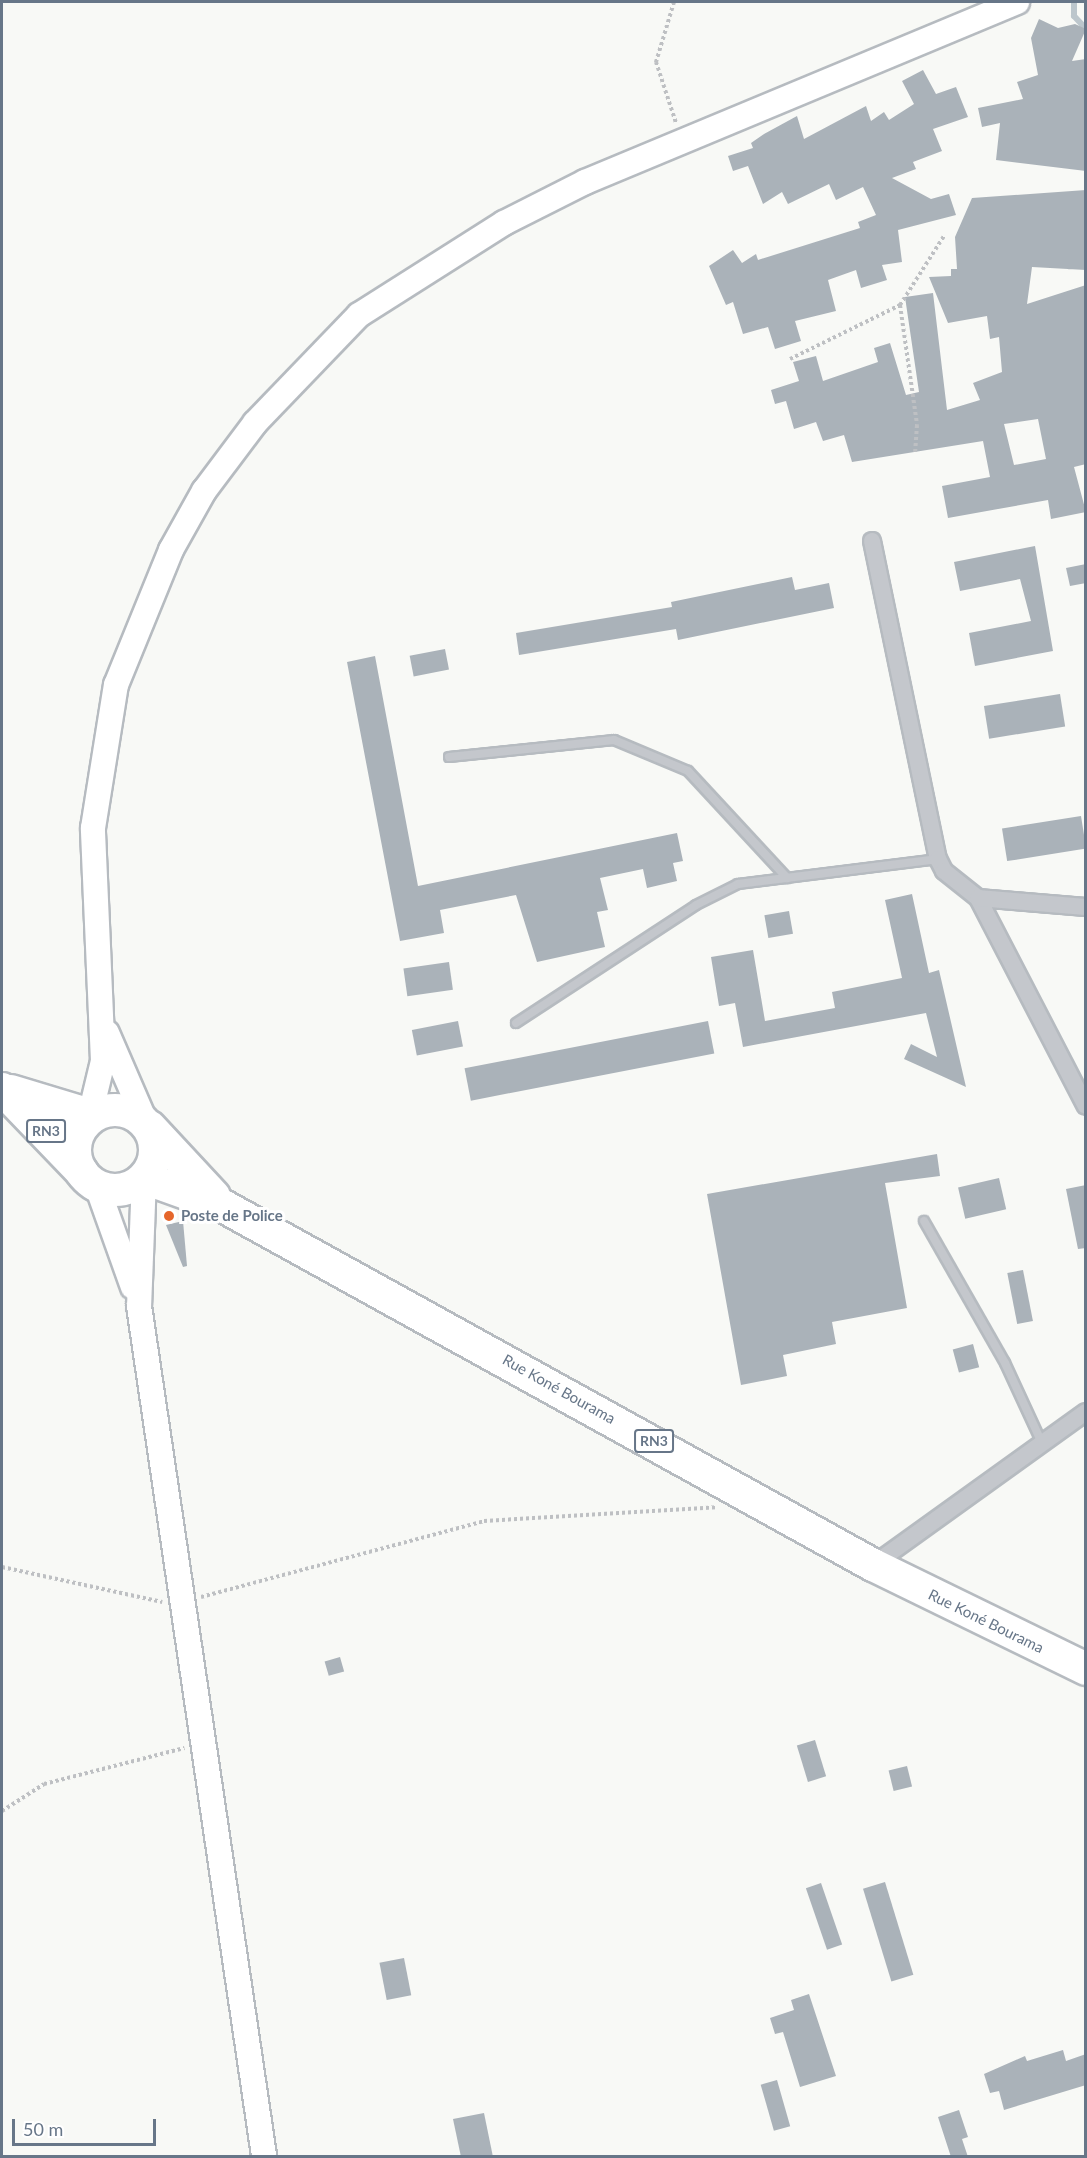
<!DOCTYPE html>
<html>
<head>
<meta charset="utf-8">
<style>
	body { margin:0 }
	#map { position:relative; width:1087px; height:2158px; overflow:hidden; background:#f8f9f6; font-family:Lato,sans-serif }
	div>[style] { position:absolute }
	.stream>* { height:6px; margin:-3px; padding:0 3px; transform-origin:3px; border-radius:3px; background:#bcc6cc }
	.building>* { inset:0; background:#aab2b9; transform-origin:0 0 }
	.path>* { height:4px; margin-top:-2px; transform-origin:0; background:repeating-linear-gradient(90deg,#bec0c3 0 3px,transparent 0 6px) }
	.roads { filter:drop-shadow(2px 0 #b6bbc0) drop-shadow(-2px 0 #b6bbc0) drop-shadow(0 2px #b6bbc0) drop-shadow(0 -2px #b6bbc0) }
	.lane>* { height:8px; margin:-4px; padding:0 4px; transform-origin:4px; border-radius:4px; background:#c4c7cc }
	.street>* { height:16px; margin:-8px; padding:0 8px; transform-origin:8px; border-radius:8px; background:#c4c7cc }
	.secondary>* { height:24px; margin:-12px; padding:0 12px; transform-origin:12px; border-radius:12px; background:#fff }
	.highway>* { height:32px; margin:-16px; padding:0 16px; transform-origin:16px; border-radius:16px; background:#fff }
	.highway>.ring { margin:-16px; padding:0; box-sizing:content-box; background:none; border:32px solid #fff; border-radius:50% }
	.dots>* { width:16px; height:16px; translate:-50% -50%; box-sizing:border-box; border:3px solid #fff; border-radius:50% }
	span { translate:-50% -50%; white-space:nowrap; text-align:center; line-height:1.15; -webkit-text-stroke:6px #fff; paint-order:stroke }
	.shield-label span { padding:2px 4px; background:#fff; border:2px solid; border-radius:4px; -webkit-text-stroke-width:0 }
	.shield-label { font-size:14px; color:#677688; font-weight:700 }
	.poi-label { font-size:15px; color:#677688; font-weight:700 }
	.left { translate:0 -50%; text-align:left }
	.street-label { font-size:15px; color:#677688 }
	.frame { position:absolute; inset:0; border:3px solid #677688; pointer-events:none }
	.scale { position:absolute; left:12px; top:2119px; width:144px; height:27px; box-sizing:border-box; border:3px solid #677688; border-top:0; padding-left:8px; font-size:18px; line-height:21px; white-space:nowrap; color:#677688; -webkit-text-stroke:4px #fff; paint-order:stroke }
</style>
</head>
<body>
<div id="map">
	<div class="stream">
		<div style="left:1074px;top:2px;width:14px;rotate:90deg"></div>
		<div style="left:1074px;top:16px;width:18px;rotate:47deg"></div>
	</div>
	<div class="building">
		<div style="clip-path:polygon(1039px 19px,1058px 28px,1075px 24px,1086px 29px,1072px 61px,1086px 59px,1086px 171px,996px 160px,1000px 123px,982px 127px,978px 108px,1023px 99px,1017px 82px,1038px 75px,1031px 38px)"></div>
		<div style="clip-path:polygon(923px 70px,936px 94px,956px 87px,968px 117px,933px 129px,942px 151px,913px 162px,916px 169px,892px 178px,931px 199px,949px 194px,956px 215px,898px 230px,902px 262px,882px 265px,887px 280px,861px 288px,856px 270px,828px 280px,836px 311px,795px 321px,801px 341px,775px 349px,768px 327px,743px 334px,733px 302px,726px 305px,709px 266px,733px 250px,742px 263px,756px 254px,758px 260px,860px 228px,858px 222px,876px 215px,863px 187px,836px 200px,829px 184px,788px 204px,782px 192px,763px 204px,748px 166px,733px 171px,728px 156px,753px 148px,751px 143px,764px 134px,797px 116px,804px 139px,866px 106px,871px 121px,884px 112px,889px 120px,914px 104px,902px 81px)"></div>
		<div style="clip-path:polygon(evenodd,1086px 190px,1086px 270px,1032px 267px,1027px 304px,1086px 285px,1086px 464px,1074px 467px,1086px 512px,1051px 519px,1048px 500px,948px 518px,942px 486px,990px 477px,983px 441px,852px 462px,844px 435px,823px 441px,816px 422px,794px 429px,786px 401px,775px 404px,771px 390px,799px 381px,793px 362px,816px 356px,823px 381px,878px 362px,874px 348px,890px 343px,906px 395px,919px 392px,905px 297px,933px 293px,947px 410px,980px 400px,973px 383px,1002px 372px,999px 337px,990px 339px,987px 316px,948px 323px,929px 277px,951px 276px,951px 269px,957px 269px,955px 237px,972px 198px,1086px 190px,1038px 419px,1046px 459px,1014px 465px,1004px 424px,1038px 419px)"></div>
		<div style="clip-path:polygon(1035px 546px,1053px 651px,975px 666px,969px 633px,1031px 621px,1020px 579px,960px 591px,954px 562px)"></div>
		<div style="clip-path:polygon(1086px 564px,1086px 583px,1070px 586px,1066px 568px)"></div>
		<div style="clip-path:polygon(792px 577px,795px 590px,829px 583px,834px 608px,678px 640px,676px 629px,519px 655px,516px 633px,672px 607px,671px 602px)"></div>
		<div style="left:445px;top:649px;width:21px;height:36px;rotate:79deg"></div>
		<div style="clip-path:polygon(375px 656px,418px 886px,677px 833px,683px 861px,673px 863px,677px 881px,647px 888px,643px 869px,600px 878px,608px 910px,597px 912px,605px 947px,537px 962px,516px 895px,440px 910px,444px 933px,400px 941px,347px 662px)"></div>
		<div style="left:1060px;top:694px;width:33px;height:77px;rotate:81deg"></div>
		<div style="left:1081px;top:816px;width:33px;height:80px;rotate:81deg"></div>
		<div style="clip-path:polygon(912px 894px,929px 973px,939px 970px,966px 1087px,904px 1059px,911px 1044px,937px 1057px,926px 1013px,743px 1047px,735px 1003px,719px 1006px,711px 957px,753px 950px,765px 1021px,835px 1008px,832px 992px,902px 978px,885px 900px)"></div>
		<div style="left:789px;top:911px;width:23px;height:25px;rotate:80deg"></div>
		<div style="left:449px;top:962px;width:28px;height:46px;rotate:82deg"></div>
		<div style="left:458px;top:1021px;width:26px;height:47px;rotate:79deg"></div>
		<div style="left:708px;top:1021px;width:33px;height:248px;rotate:79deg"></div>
		<div style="clip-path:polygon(937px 1154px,940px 1176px,885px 1183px,907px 1308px,832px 1322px,836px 1344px,783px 1355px,787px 1376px,741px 1385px,707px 1194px)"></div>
		<div style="left:999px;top:1178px;width:32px;height:42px;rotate:77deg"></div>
		<div style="clip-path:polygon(1086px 1185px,1086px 1248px,1078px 1249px,1066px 1189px)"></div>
		<div style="clip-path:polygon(183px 1221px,187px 1266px,183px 1267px,166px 1225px)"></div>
		<div style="left:1023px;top:1270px;width:52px;height:16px;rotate:79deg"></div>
		<div style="left:973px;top:1344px;width:24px;height:21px;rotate:75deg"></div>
		<div style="left:340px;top:1657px;width:15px;height:16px;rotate:74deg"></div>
		<div style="left:815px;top:1740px;width:38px;height:19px;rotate:73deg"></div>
		<div style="left:907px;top:1766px;width:21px;height:19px;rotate:76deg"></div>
		<div style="left:885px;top:1882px;width:97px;height:23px;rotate:73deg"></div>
		<div style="left:821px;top:1883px;width:65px;height:16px;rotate:71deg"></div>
		<div style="left:404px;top:1958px;width:38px;height:25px;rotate:79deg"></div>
		<div style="clip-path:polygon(809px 1994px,836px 2076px,800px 2087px,783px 2032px,775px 2034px,770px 2018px,794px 2010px,791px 2000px)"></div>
		<div style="clip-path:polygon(1063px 2050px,1066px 2061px,1086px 2054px,1086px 2085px,1004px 2110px,999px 2091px,990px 2093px,984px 2074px,1025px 2056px,1027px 2061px)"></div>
		<div style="left:777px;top:2080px;width:48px;height:17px;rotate:74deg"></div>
		<div style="clip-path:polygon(959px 2110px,968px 2137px,962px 2139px,968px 2157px,951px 2157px,938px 2117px)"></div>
		<div style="clip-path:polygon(484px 2113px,493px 2157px,461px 2157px,453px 2119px)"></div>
	</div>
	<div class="path">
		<div style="left:674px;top:2px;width:63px;rotate:106.7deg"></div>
		<div style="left:656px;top:62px;width:64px;rotate:71.8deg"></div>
		<div style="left:900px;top:305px;width:121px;rotate:81.9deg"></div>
		<div style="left:917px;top:425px;width:27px;rotate:94deg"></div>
		<div style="left:790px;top:359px;width:123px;rotate:-26.1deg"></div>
		<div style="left:900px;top:305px;width:82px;rotate:-57.5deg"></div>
		<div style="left:2px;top:1567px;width:164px;rotate:12.3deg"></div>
		<div style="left:201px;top:1597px;width:293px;rotate:-15deg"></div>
		<div style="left:484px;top:1521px;width:233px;rotate:-3.4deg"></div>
		<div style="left:2px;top:1811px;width:50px;rotate:-32.7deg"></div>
		<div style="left:44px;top:1784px;width:145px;rotate:-14.4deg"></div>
	</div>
	<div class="roads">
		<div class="lane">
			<div style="left:449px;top:757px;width:166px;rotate:-5.9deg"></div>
			<div style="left:614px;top:740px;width:80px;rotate:22.7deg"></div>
			<div style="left:688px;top:771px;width:146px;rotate:47.2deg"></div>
			<div style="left:516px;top:1023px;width:215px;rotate:-33.2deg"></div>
			<div style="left:696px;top:905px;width:47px;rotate:-26.6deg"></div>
			<div style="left:738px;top:884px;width:202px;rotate:-7.1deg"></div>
			<div style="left:924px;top:1221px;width:163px;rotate:60.3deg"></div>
			<div style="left:1005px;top:1363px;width:88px;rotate:65.2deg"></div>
		</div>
		<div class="street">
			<div style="left:872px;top:541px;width:325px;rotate:78.3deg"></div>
			<div style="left:938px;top:859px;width:13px;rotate:63deg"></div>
			<div style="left:944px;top:871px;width:43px;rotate:38.5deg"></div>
			<div style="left:978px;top:898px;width:234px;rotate:62.6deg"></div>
			<div style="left:978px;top:898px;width:108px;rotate:4.8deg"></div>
			<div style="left:873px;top:1565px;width:262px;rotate:-35.7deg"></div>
		</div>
		<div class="secondary">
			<div style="left:107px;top:1033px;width:98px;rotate:66.6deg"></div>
			<div style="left:90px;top:1115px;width:56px;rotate:-76.5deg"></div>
			<div style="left:103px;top:1061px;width:233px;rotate:-92.5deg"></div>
			<div style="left:93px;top:828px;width:145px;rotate:-80.9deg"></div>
			<div style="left:116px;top:685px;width:146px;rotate:-67.8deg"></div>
			<div style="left:171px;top:550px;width:68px;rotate:-60.8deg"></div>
			<div style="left:204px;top:491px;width:85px;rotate:-53.1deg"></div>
			<div style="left:255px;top:423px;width:150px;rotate:-46.1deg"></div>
			<div style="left:359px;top:315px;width:172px;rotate:-32.4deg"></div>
			<div style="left:504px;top:223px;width:91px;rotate:-26.8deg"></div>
			<div style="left:585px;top:182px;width:468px;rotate:-22.6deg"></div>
			<div style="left:144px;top:1178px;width:128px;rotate:92.2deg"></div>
			<div style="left:139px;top:1306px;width:859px;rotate:81.63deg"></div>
			<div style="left:97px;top:1186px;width:107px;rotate:70.4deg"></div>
		</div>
		<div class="highway">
			<div style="left:2px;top:1089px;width:115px;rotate:46.1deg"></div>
			<div style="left:11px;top:1091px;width:83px;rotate:16.9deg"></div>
			<div class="ring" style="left:75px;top:1110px;width:48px;height:48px"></div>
			<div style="left:150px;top:1127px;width:94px;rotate:47.2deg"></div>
			<div style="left:144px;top:1178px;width:86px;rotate:19.7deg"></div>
			<div style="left:225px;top:1207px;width:740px;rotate:28.92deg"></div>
			<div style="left:873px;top:1565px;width:237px;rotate:26deg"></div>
		</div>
	</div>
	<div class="dots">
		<div style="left:169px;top:1216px;background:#e5662a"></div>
	</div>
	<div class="shield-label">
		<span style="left:46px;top:1131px">RN3</span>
		<span style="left:654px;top:1441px">RN3</span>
	</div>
	<div class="poi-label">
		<span class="left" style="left:181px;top:1216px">Poste de Police</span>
	</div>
	<div class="street-label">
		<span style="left:559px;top:1389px;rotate:29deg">Rue Koné Bourama</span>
		<span style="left:986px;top:1621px;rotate:26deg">Rue Koné Bourama</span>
	</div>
	<div class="frame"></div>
	<div class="scale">50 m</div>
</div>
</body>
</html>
